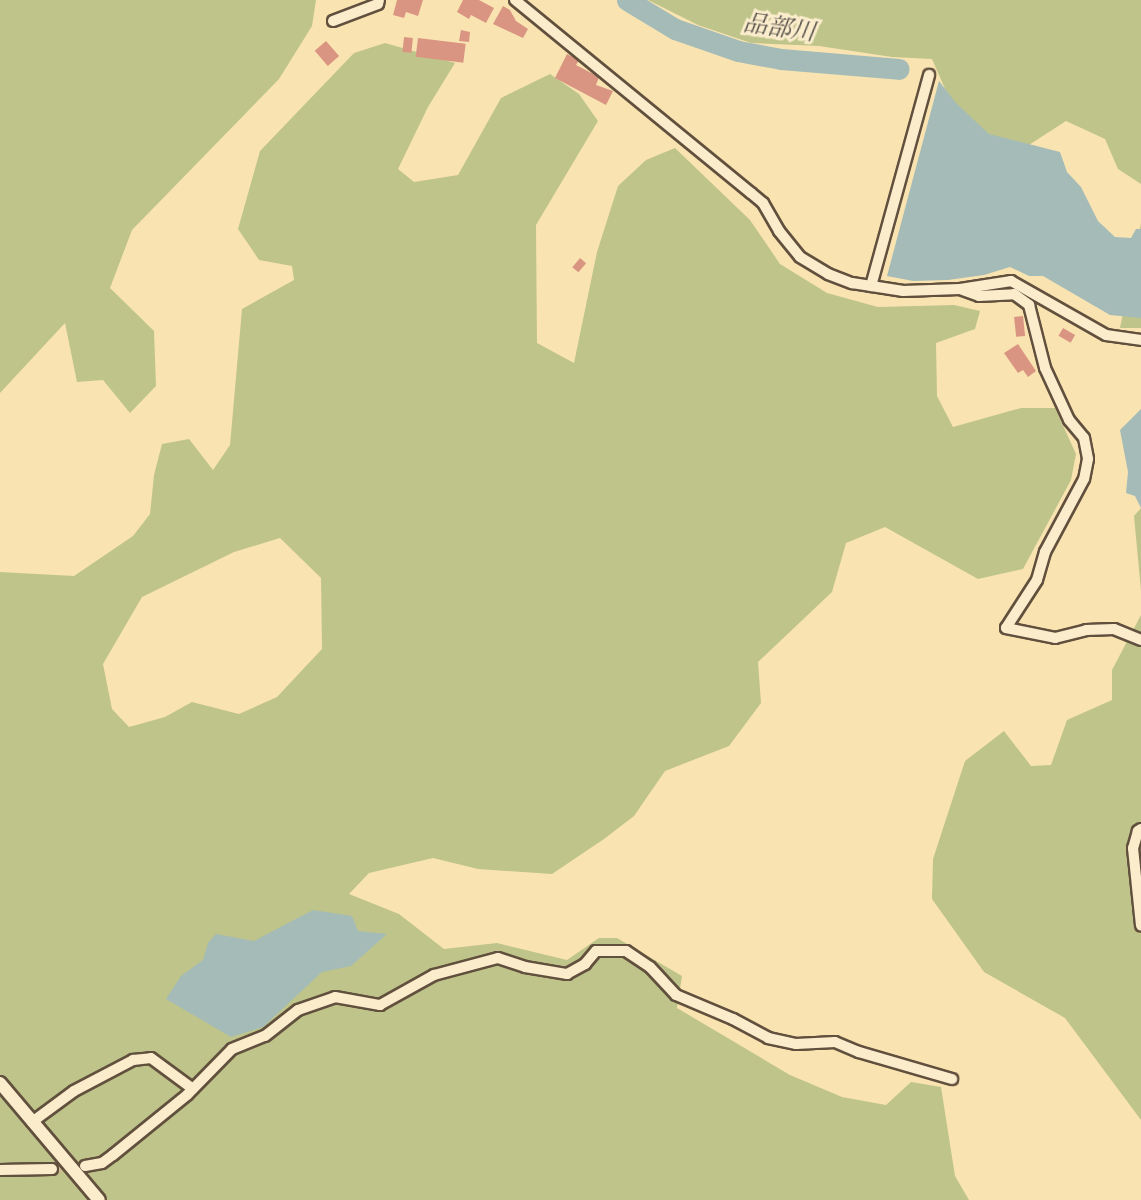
<!DOCTYPE html>
<html>
<head>
<meta charset="utf-8">
<style>
	body { margin:0 }
	#map { position:relative; width:1141px; height:1200px; overflow:hidden; background:#f9e4b1; font-family:"IM FELL DW Pica","Noto Serif JP",serif }
	div>[style] { position:absolute }
	.green>* { inset:0; background:#bfc48a }
	.water>* { inset:0; background:#a4bbb8 }
	.river>* { height:21px; margin:-10.5px; padding:0 10.5px; transform-origin:10.5px; border-radius:10.5px; background:#a4bbb8 }
	.building>* { inset:0; background:#da9582; transform-origin:0 0 }
	.minor-tunnel>* { height:10px; margin-top:-5px; transform-origin:0; background:repeating-linear-gradient(90deg,#d1bd92 0 10px,transparent 0 15px) }
	.roads { filter:drop-shadow(2px 0 #62503e) drop-shadow(-2px 0 #62503e) drop-shadow(0 2px #62503e) drop-shadow(0 -2px #62503e) }
	.minor>* { height:10px; margin:-5px; padding:0 5px; transform-origin:5px; border-radius:5px; background:#fbedcc }
	.tertiary>* { height:12px; margin:-6px; padding:0 6px; transform-origin:6px; border-radius:6px; background:#fbedcc }
	span { translate:-50% -50%; white-space:nowrap; text-align:center; line-height:1.15; -webkit-text-stroke:6px #fbedcc; paint-order:stroke }
	.water-label { font-size:24px; color:#524e48; font-style:italic }
</style>
</head>
<body>
<div id="map">
	<div class="green">
		<div style="clip-path:polygon(0 0,316px 0,312px 26px,279px 79px,132px 230px,110px 288px,154px 331px,156px 386px,130px 413px,103px 380px,77px 382px,65px 323px,0 393px)"></div>
		<div style="clip-path:polygon(648px 0,1141px 0,1141px 184px,1118px 169px,1105px 139px,1066px 121px,1018px 152px,981px 140px,949px 98px,932px 59px,892px 57px,819px 46px,751px 43px,698px 25px)"></div>
		<div style="clip-path:polygon(evenodd,385px 43px,455px 63px,428px 107px,398px 169px,414px 182px,458px 175px,501px 98px,550px 74px,579px 94px,598px 121px,536px 225px,537px 343px,574px 363px,597px 252px,618px 186px,646px 160px,675px 148px,750px 220px,780px 264px,827px 293px,878px 307px,954px 305px,980px 311px,975px 329px,936px 343px,937px 396px,953px 427px,1021px 408px,1055px 408px,1076px 454px,1071px 480px,1023px 569px,978px 579px,885px 527px,846px 543px,832px 592px,758px 662px,761px 703px,729px 746px,665px 771px,634px 816px,604px 839px,552px 874px,478px 869px,433px 858px,369px 873px,349px 894px,399px 914px,444px 949px,497px 943px,567px 960px,599px 938px,617px 938px,682px 976px,677px 1008px,790px 1075px,842px 1097px,886px 1105px,911px 1082px,941px 1087px,955px 1176px,969px 1200px,0 1200px,0 572px,74px 576px,133px 536px,150px 514px,154px 475px,162px 444px,189px 439px,213px 470px,230px 445px,242px 309px,294px 280px,292px 266px,259px 260px,238px 229px,260px 151px,354px 53px,385px 43px,280px 538px,321px 578px,322px 649px,277px 697px,239px 714px,192px 702px,165px 717px,129px 727px,112px 709px,103px 664px,142px 597px,234px 552px,280px 538px)"></div>
		<div style="clip-path:polygon(1141px 223px,1141px 328px,1120px 328px)"></div>
		<div style="clip-path:polygon(1141px 508px,1141px 591px,1134px 516px)"></div>
		<div style="clip-path:polygon(1141px 615px,1141px 1120px,1065px 1018px,984px 972px,932px 899px,933px 859px,965px 761px,1004px 731px,1031px 766px,1051px 765px,1067px 720px,1112px 700px,1112px 670px)"></div>
	</div>
	<div class="water">
		<div style="clip-path:polygon(939px 81px,956px 103px,989px 134px,1060px 152px,1067px 172px,1081px 187px,1098px 221px,1115px 237px,1131px 238px,1136px 229px,1141px 229px,1141px 318px,1110px 315px,1043px 276px,1029px 276px,1010px 267px,984px 275px,948px 280px,913px 281px,887px 276px)"></div>
		<div style="clip-path:polygon(1141px 409px,1141px 508px,1135px 496px,1126px 493px,1128px 472px,1120px 430px)"></div>
		<div style="clip-path:polygon(313px 910px,352px 916px,358px 931px,387px 934px,351px 966px,322px 972px,263px 1027px,231px 1037px,166px 999px,181px 976px,203px 960px,208px 943px,216px 934px,254px 941px)"></div>
	</div>
	<div class="river">
		<div style="left:627px;top:0;width:56px;rotate:31.1deg"></div>
		<div style="left:675px;top:29px;width:67px;rotate:19.2deg"></div>
		<div style="left:738px;top:51px;width:44px;rotate:10.5deg"></div>
		<div style="left:781px;top:59px;width:118px;rotate:4.8deg"></div>
	</div>
	<div class="building">
		<div style="clip-path:polygon(397px 0,423px 0,418px 16px,406px 12px,404px 18px,393px 15px)"></div>
		<div style="clip-path:polygon(463px 0,479px 0,494px 8px,486px 23px,471px 15px,469px 19px,457px 12px)"></div>
		<div style="clip-path:polygon(503px 6px,510px 10px,516px 21px,528px 29px,523px 38px,493px 24px)"></div>
		<div style="clip-path:polygon(461px 30px,470px 32px,469px 42px,459px 41px)"></div>
		<div style="left:404px;top:37px;width:9px;height:15px;rotate:6deg"></div>
		<div style="left:418px;top:38px;width:48px;height:19px;rotate:7deg"></div>
		<div style="left:326px;top:41px;width:20px;height:15px;rotate:49deg"></div>
		<div style="clip-path:polygon(567px 54px,579px 60px,576px 65px,599px 77px,596px 85px,613px 91px,606px 105px,555px 78px)"></div>
		<div style="left:580px;top:258px;width:8px;height:12px;rotate:40deg"></div>
		<div style="left:1023px;top:316px;width:20px;height:9px;rotate:84deg"></div>
		<div style="left:1063px;top:328px;width:14px;height:9px;rotate:30deg"></div>
		<div style="clip-path:polygon(1018px 344px,1036px 371px,1028px 377px,1023px 370px,1018px 373px,1004px 353px)"></div>
	</div>
	<div class="minor-tunnel">
		<div style="left:52px;top:1169px;width:26px;rotate:-4deg"></div>
	</div>
	<div class="roads">
		<div class="minor">
			<div style="left:515px;top:0;width:305px;rotate:39.3deg"></div>
			<div style="left:751px;top:193px;width:16px;rotate:40deg"></div>
			<div style="left:763px;top:203px;width:32px;rotate:60deg"></div>
			<div style="left:779px;top:231px;width:33px;rotate:51deg"></div>
			<div style="left:800px;top:257px;width:33px;rotate:31deg"></div>
			<div style="left:828px;top:274px;width:26px;rotate:21deg"></div>
			<div style="left:852px;top:283px;width:52px;rotate:8.9deg"></div>
			<div style="left:903px;top:291px;width:57px;rotate:-2deg"></div>
			<div style="left:960px;top:289px;width:52px;rotate:-8.9deg"></div>
			<div style="left:1011px;top:281px;width:109px;rotate:29.6deg"></div>
			<div style="left:1106px;top:335px;width:35px;rotate:8deg"></div>
			<div style="left:333px;top:21px;width:48px;rotate:-20.7deg"></div>
			<div style="left:378px;top:4px;width:4px;rotate:-76deg"></div>
			<div style="left:871px;top:286px;width:219px;rotate:-74.6deg"></div>
			<div style="left:960px;top:289px;width:20px;rotate:20deg"></div>
			<div style="left:979px;top:296px;width:35px;rotate:-3deg"></div>
			<div style="left:1014px;top:294px;width:19px;rotate:36deg"></div>
			<div style="left:1029px;top:305px;width:65px;rotate:75.7deg"></div>
			<div style="left:1045px;top:368px;width:57px;rotate:65.2deg"></div>
			<div style="left:1069px;top:420px;width:23px;rotate:50deg"></div>
			<div style="left:1084px;top:438px;width:21px;rotate:79deg"></div>
			<div style="left:1088px;top:459px;width:20px;rotate:101deg"></div>
			<div style="left:1084px;top:479px;width:83px;rotate:118.1deg"></div>
			<div style="left:1045px;top:552px;width:29px;rotate:106deg"></div>
			<div style="left:1037px;top:580px;width:57px;rotate:122.9deg"></div>
			<div style="left:1006px;top:628px;width:50px;rotate:11.5deg"></div>
			<div style="left:1055px;top:638px;width:32px;rotate:-14deg"></div>
			<div style="left:1086px;top:630px;width:28px;rotate:-2deg"></div>
			<div style="left:1114px;top:629px;width:29px;rotate:22deg"></div>
			<div style="left:1141px;top:829px;width:4px;rotate:146deg"></div>
			<div style="left:1138px;top:831px;width:18px;rotate:106deg"></div>
			<div style="left:1133px;top:848px;width:78px;rotate:84.1deg"></div>
			<div style="left:32px;top:1122px;width:52px;rotate:-36.4deg"></div>
			<div style="left:74px;top:1091px;width:67px;rotate:-27.7deg"></div>
			<div style="left:133px;top:1060px;width:18px;rotate:-6deg"></div>
			<div style="left:151px;top:1058px;width:52px;rotate:36.4deg"></div>
			<div style="left:85px;top:1166px;width:17px;rotate:-10deg"></div>
			<div style="left:102px;top:1163px;width:14px;rotate:-36deg"></div>
			<div style="left:113px;top:1155px;width:95px;rotate:-39deg"></div>
			<div style="left:187px;top:1095px;width:64px;rotate:-45.6deg"></div>
			<div style="left:232px;top:1049px;width:35px;rotate:-22deg"></div>
			<div style="left:265px;top:1036px;width:42px;rotate:-38.2deg"></div>
			<div style="left:298px;top:1010px;width:39px;rotate:-19deg"></div>
			<div style="left:335px;top:997px;width:46px;rotate:10.1deg"></div>
			<div style="left:380px;top:1005px;width:62px;rotate:-29.1deg"></div>
			<div style="left:434px;top:975px;width:66px;rotate:-14.9deg"></div>
			<div style="left:498px;top:958px;width:28px;rotate:18deg"></div>
			<div style="left:525px;top:967px;width:43px;rotate:9.5deg"></div>
			<div style="left:567px;top:974px;width:21px;rotate:-29deg"></div>
			<div style="left:585px;top:964px;width:17px;rotate:-50deg"></div>
			<div style="left:596px;top:951px;width:30px"></div>
			<div style="left:626px;top:951px;width:29px;rotate:34deg"></div>
			<div style="left:650px;top:967px;width:38px;rotate:47deg"></div>
			<div style="left:676px;top:995px;width:62px;rotate:22.8deg"></div>
			<div style="left:733px;top:1019px;width:40px;rotate:28deg"></div>
			<div style="left:768px;top:1038px;width:29px;rotate:12deg"></div>
			<div style="left:796px;top:1044px;width:39px;rotate:-3deg"></div>
			<div style="left:835px;top:1042px;width:26px;rotate:23deg"></div>
			<div style="left:859px;top:1052px;width:97px;rotate:16.2deg"></div>
			<div style="left:0;top:1170px;width:52px;rotate:-1.1deg"></div>
		</div>
		<div class="tertiary">
			<div style="left:0;top:1083px;width:153px;rotate:49.8deg"></div>
		</div>
	</div>
	<div class="water-label">
		<span style="left:779px;top:29px;rotate:8deg">品部川</span>
	</div>
</div>
</body>
</html>
